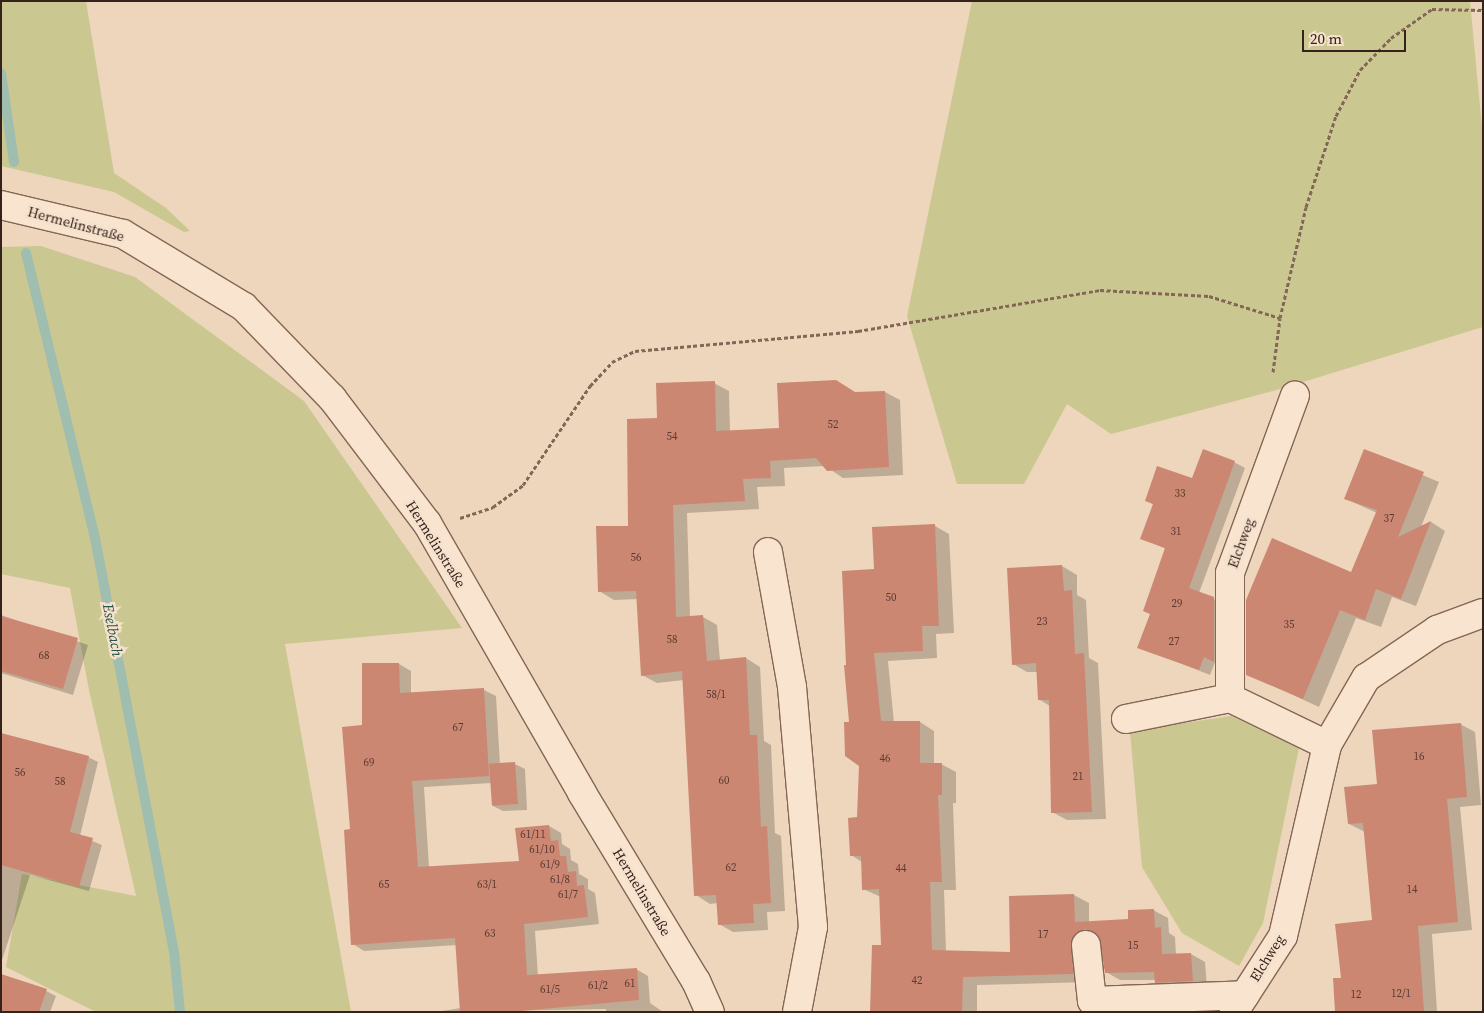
<!DOCTYPE html>
<html>
<head>
<meta charset="utf-8">
<style>
	body { margin:0 }
	#map { position:relative; width:1484px; height:1013px; overflow:hidden; background:#edd6bc; font-family:"Source Serif 4",serif }
	div>[style] { position:absolute }
	.green>* { inset:0; background:#cbc791 }
	.shadow>* { inset:0; background:#0003 }
	.stream>* { height:10px; margin:-5px; padding:0 5px; transform-origin:5px; border-radius:5px; background:#a0beb0 }
	.building>* { inset:0; background:#cc8772; transform-origin:0 0 }
	.path>* { height:3px; margin-top:-1.5px; transform-origin:0; background:repeating-linear-gradient(90deg,#846656 0 4px,transparent 0 6.5px) }
	.roads { filter:drop-shadow(1px 0 #846656) drop-shadow(-1px 0 #846656) drop-shadow(0 1px #846656) drop-shadow(0 -1px #846656) }
	.minor>* { height:28px; margin:-14px; padding:0 14px; transform-origin:14px; border-radius:14px; background:#f8e4cf }
	span { translate:-50% -50%; white-space:nowrap; text-align:center; line-height:1.15; -webkit-text-stroke:5px #f5e1cc; paint-order:stroke }
	.number-label { font-size:11px; color:#5a3b31 }
	.number-label span { -webkit-text-stroke-width:0 }
	.street-label { font-size:14px; color:#34221b }
	.water-label { font-size:15px; color:#2a5449; font-style:italic }
	.frame { position:absolute; inset:0; border:2px solid #34221b; pointer-events:none }
	.scale { position:absolute; left:1302px; top:30px; width:104px; height:22px; box-sizing:border-box; border:2px solid #34221b; border-top:0; padding-left:6px; font-size:15px; line-height:18px; white-space:nowrap; color:#34221b; -webkit-text-stroke:4px #f5e1cc; paint-order:stroke }
</style>
</head>
<body>
<div id="map">
	<div class="green">
		<div style="clip-path:polygon(1px 1px,86px 1px,114px 173px,166px 208px,190px 231px,184px 232px,114px 192px,1px 166px)"></div>
		<div style="clip-path:polygon(972px 1px,1470px 1px,1483px 138px,1483px 327px,1280px 389px,1111px 434px,1067px 404px,1024px 484px,957px 484px,907px 316px)"></div>
		<div style="clip-path:polygon(41px 246px,135px 277px,304px 401px,462px 628px,285px 644px,351px 1012px,96px 1012px,6px 967px,22px 874px,136px 896px,89px 690px,70px 588px,1px 574px,1px 247px)"></div>
		<div style="clip-path:polygon(1231px 716px,1299px 748px,1263px 923px,1239px 966px,1182px 933px,1142px 867px,1130px 731px)"></div>
	</div>
	<div class="shadow">
		<div style="clip-path:polygon(714px 383px,729px 391px,730px 432px,780px 429px,857px 393px,885px 392px,900px 400px,903px 475px,843px 478px,825px 466px,784px 468px,785px 486px,757px 487px,759px 509px,687px 513px,690px 617px,703px 617px,717px 625px,720px 661px,746px 658px,760px 667px,764px 741px,771px 745px,775px 833px,781px 836px,785px 911px,767px 912px,768px 930px,733px 932px,719px 924px,718px 903px,710px 904px,696px 895px,684px 680px,657px 683px,642px 675px,638px 599px,614px 600px,599px 591px,630px 527px,658px 419px)"></div>
		<div style="clip-path:polygon(1364px 450px,1439px 482px,1421px 527px,1431px 522px,1445px 531px,1416px 606px,1392px 597px,1381px 627px,1356px 618px,1319px 707px,1247px 674px,1352px 573px,1377px 513px,1346px 499px)"></div>
		<div style="clip-path:polygon(1234px 462px,1245px 468px,1199px 593px,1225px 604px,1225px 666px,1215px 662px,1210px 675px,1139px 647px,1151px 614px,1166px 549px,1142px 538px,1154px 505px,1146px 500px)"></div>
		<div style="clip-path:polygon(935px 526px,949px 534px,954px 633px,936px 634px,937px 658px,888px 661px,894px 723px,920px 722px,934px 731px,934px 764px,941px 764px,956px 772px,956px 803px,953px 803px,956px 890px,944px 890px,946px 952px,1012px 953px,1010px 897px,1074px 895px,1089px 903px,1089px 923px,1129px 920px,1153px 910px,1168px 918px,1169px 933px,1175px 937px,1176px 955px,1191px 954px,1205px 962px,1207px 989px,1171px 991px,1156px 980px,1120px 980px,1106px 972px,1100px 937px,1086px 947px,1088px 982px,977px 985px,977px 1012px,873px 1012px,882px 946px,881px 897px,863px 889px,862px 862px,851px 855px,858px 819px,861px 766px,851px 723px,848px 666px,876px 571px)"></div>
		<div style="clip-path:polygon(1062px 566px,1077px 575px,1077px 595px,1086px 600px,1089px 658px,1098px 663px,1106px 819px,1067px 820px,1052px 812px,1050px 706px,1040px 700px,1038px 672px,1027px 672px,1013px 664px,1009px 569px)"></div>
		<div style="clip-path:polygon(1px 615px,88px 645px,73px 695px,1px 673px)"></div>
		<div style="clip-path:polygon(363px 664px,399px 664px,411px 671px,411px 694px,484px 690px,496px 696px,500px 765px,515px 764px,525px 769px,527px 810px,503px 811px,493px 806px,491px 783px,424px 787px,429px 867px,520px 862px,516px 829px,549px 826px,561px 833px,562px 844px,570px 849px,571px 860px,578px 864px,579px 874px,588px 879px,588px 889px,595px 893px,599px 924px,535px 931px,538px 976px,636px 969px,648px 976px,650px 1003px,663px 1012px,606px 1012px,606px 1009px,436px 1012px,461px 1008px,457px 945px,364px 951px,353px 944px,351px 830px,364px 726px)"></div>
		<div style="clip-path:polygon(1460px 724px,1475px 732px,1481px 805px,1460px 807px,1472px 930px,1432px 934px,1437px 1012px,1337px 1012px,1343px 979px,1373px 921px,1365px 832px,1349px 824px,1378px 786px)"></div>
		<div style="clip-path:polygon(1px 734px,88px 757px,98px 762px,80px 836px,102px 845px,89px 891px,30px 875px,1px 963px)"></div>
		<div style="clip-path:polygon(46px 991px,56px 996px,50px 1012px,1px 1012px)"></div>
	</div>
	<div class="stream">
		<div style="left:1px;top:73px;width:90px;rotate:81.7deg"></div>
		<div style="left:26px;top:253px;width:293px;rotate:76.4deg"></div>
		<div style="left:95px;top:538px;width:420px;rotate:79.2deg"></div>
		<div style="left:174px;top:951px;width:61px;rotate:84.4deg"></div>
	</div>
	<div class="building">
		<div style="clip-path:polygon(836px 380px,855px 392px,885px 391px,889px 467px,827px 471px,816px 458px,770px 461px,771px 478px,743px 479px,745px 501px,673px 505px,676px 617px,703px 615px,707px 661px,746px 657px,750px 735px,757px 735px,761px 827px,767px 826px,771px 903px,753px 904px,754px 923px,718px 925px,716px 895px,694px 896px,682px 671px,641px 676px,636px 591px,598px 592px,596px 526px,628px 526px,627px 419px,657px 418px,656px 383px,715px 381px,716px 431px,779px 428px,777px 383px)"></div>
		<div style="clip-path:polygon(1203px 449px,1235px 461px,1189px 588px,1214px 597px,1214px 662px,1204px 657px,1199px 670px,1137px 648px,1150px 614px,1143px 611px,1165px 548px,1140px 539px,1153px 504px,1145px 501px,1157px 466px,1192px 478px)"></div>
		<div style="clip-path:polygon(1364px 449px,1424px 472px,1398px 537px,1431px 521px,1401px 599px,1376px 589px,1365px 620px,1340px 610px,1303px 699px,1246px 675px,1246px 600px,1272px 538px,1351px 572px,1377px 510px,1344px 499px)"></div>
		<div style="clip-path:polygon(935px 524px,939px 626px,922px 626px,923px 651px,874px 653px,881px 721px,920px 721px,920px 763px,942px 763px,942px 795px,938px 795px,942px 882px,930px 882px,932px 950px,1010px 952px,1009px 896px,1074px 894px,1075px 922px,1128px 919px,1128px 910px,1154px 909px,1155px 928px,1161px 927px,1162px 954px,1191px 953px,1193px 981px,1155px 983px,1154px 972px,1105px 973px,1099px 936px,1085px 929px,1072px 939px,1073px 974px,963px 977px,962px 1012px,870px 1012px,872px 945px,881px 945px,879px 889px,862px 890px,861px 856px,850px 856px,848px 818px,857px 817px,859px 766px,845px 756px,844px 722px,849px 722px,844px 665px,846px 665px,842px 571px,874px 569px,872px 527px)"></div>
		<div style="clip-path:polygon(1062px 565px,1064px 591px,1072px 590px,1075px 654px,1084px 653px,1092px 812px,1051px 813px,1049px 700px,1038px 700px,1036px 663px,1012px 665px,1007px 568px)"></div>
		<div style="clip-path:polygon(1px 616px,78px 638px,63px 689px,1px 671px)"></div>
		<div style="clip-path:polygon(362px 663px,399px 663px,400px 693px,484px 688px,489px 776px,412px 781px,418px 867px,519px 861px,515px 828px,549px 825px,551px 841px,558px 840px,560px 856px,566px 856px,568px 872px,576px 871px,577px 886px,584px 885px,588px 917px,524px 924px,527px 975px,637px 968px,639px 1000px,510px 1012px,460px 1012px,455px 938px,351px 945px,344px 830px,350px 829px,342px 727px,362px 725px)"></div>
		<div style="clip-path:polygon(1461px 723px,1467px 797px,1447px 799px,1458px 922px,1418px 926px,1424px 1012px,1335px 1012px,1333px 978px,1341px 978px,1335px 924px,1372px 920px,1363px 823px,1348px 824px,1344px 787px,1377px 784px,1372px 730px)"></div>
		<div style="clip-path:polygon(1px 733px,89px 756px,70px 832px,93px 838px,79px 887px,1px 865px)"></div>
		<div style="left:515px;top:762px;width:42px;height:26px;rotate:86deg"></div>
		<div style="clip-path:polygon(1px 974px,47px 989px,39px 1012px,1px 1012px)"></div>
	</div>
	<div class="path">
		<div style="left:1273px;top:372px;width:54px;rotate:-82.6deg"></div>
		<div style="left:1280px;top:318px;width:114px;rotate:-76.8deg"></div>
		<div style="left:1306px;top:207px;width:96px;rotate:-71.8deg"></div>
		<div style="left:1336px;top:116px;width:52px;rotate:-62.4deg"></div>
		<div style="left:1360px;top:70px;width:45px;rotate:-45.9deg"></div>
		<div style="left:1391px;top:38px;width:50px;rotate:-35.3deg"></div>
		<div style="left:1432px;top:9px;width:51px;rotate:1.1deg"></div>
		<div style="left:460px;top:518px;width:35px;rotate:-18deg"></div>
		<div style="left:493px;top:507px;width:37px;rotate:-36deg"></div>
		<div style="left:523px;top:485px;width:120px;rotate:-55.9deg"></div>
		<div style="left:590px;top:386px;width:33px;rotate:-47deg"></div>
		<div style="left:612px;top:362px;width:25px;rotate:-26deg"></div>
		<div style="left:635px;top:351px;width:224px;rotate:-5.1deg"></div>
		<div style="left:858px;top:331px;width:245px;rotate:-9.6deg"></div>
		<div style="left:1100px;top:290px;width:109px;rotate:3.2deg"></div>
		<div style="left:1209px;top:296px;width:74px;rotate:17.2deg"></div>
	</div>
	<div class="roads">
		<div class="minor">
			<div style="left:1px;top:205px;width:125px;rotate:13.4deg"></div>
			<div style="left:123px;top:234px;width:141px;rotate:31.1deg"></div>
			<div style="left:244px;top:307px;width:127px;rotate:46deg"></div>
			<div style="left:332px;top:398px;width:157px;rotate:52.8deg"></div>
			<div style="left:427px;top:523px;width:311px;rotate:60.1deg"></div>
			<div style="left:582px;top:793px;width:220px;rotate:58.8deg"></div>
			<div style="left:696px;top:981px;width:34px;rotate:66deg"></div>
			<div style="left:768px;top:552px;width:137px;rotate:79.9deg"></div>
			<div style="left:792px;top:687px;width:241px;rotate:85deg"></div>
			<div style="left:813px;top:927px;width:86px;rotate:100.7deg"></div>
			<div style="left:1230px;top:698px;width:125px;rotate:-90deg"></div>
			<div style="left:1230px;top:573px;width:189px;rotate:-69.9deg"></div>
			<div style="left:1126px;top:719px;width:106px;rotate:-11.4deg"></div>
			<div style="left:1230px;top:698px;width:108px;rotate:25.9deg"></div>
			<div style="left:1086px;top:945px;width:56px;rotate:83.9deg"></div>
			<div style="left:1092px;top:1001px;width:153px;rotate:-2.2deg"></div>
			<div style="left:1234px;top:1012px;width:90px;rotate:-57.2deg"></div>
			<div style="left:1283px;top:936px;width:196px;rotate:-77deg"></div>
			<div style="left:1327px;top:745px;width:78px;rotate:-59.8deg"></div>
			<div style="left:1366px;top:678px;width:86px;rotate:-34.1deg"></div>
			<div style="left:1437px;top:630px;width:49px;rotate:-20.3deg"></div>
		</div>
	</div>
	<div class="number-label">
		<span style="left:833px;top:425px">52</span>
		<span style="left:672px;top:437px">54</span>
		<span style="left:1180px;top:494px">33</span>
		<span style="left:1389px;top:519px">37</span>
		<span style="left:1176px;top:532px">31</span>
		<span style="left:636px;top:558px">56</span>
		<span style="left:891px;top:598px">50</span>
		<span style="left:1177px;top:604px">29</span>
		<span style="left:1042px;top:622px">23</span>
		<span style="left:1289px;top:625px">35</span>
		<span style="left:672px;top:640px">58</span>
		<span style="left:1174px;top:642px">27</span>
		<span style="left:44px;top:656px">68</span>
		<span style="left:716px;top:695px">58/1</span>
		<span style="left:458px;top:728px">67</span>
		<span style="left:1419px;top:757px">16</span>
		<span style="left:885px;top:759px">46</span>
		<span style="left:369px;top:763px">69</span>
		<span style="left:20px;top:773px">56</span>
		<span style="left:1078px;top:777px">21</span>
		<span style="left:724px;top:781px">60</span>
		<span style="left:60px;top:782px">58</span>
		<span style="left:533px;top:835px">61/11</span>
		<span style="left:542px;top:850px">61/10</span>
		<span style="left:550px;top:865px">61/9</span>
		<span style="left:731px;top:868px">62</span>
		<span style="left:901px;top:869px">44</span>
		<span style="left:560px;top:880px">61/8</span>
		<span style="left:384px;top:885px">65</span>
		<span style="left:487px;top:885px">63/1</span>
		<span style="left:1412px;top:890px">14</span>
		<span style="left:568px;top:895px">61/7</span>
		<span style="left:490px;top:934px">63</span>
		<span style="left:1043px;top:935px">17</span>
		<span style="left:1133px;top:946px">15</span>
		<span style="left:917px;top:981px">42</span>
		<span style="left:630px;top:984px">61</span>
		<span style="left:598px;top:986px">61/2</span>
		<span style="left:550px;top:990px">61/5</span>
		<span style="left:1401px;top:994px">12/1</span>
		<span style="left:1356px;top:995px">12</span>
	</div>
	<div class="street-label">
		<span style="left:76px;top:224px;rotate:15deg">Hermelinstraße</span>
		<span style="left:1241px;top:543px;rotate:-70deg">Elchweg</span>
		<span style="left:436px;top:544px;rotate:58deg">Hermelinstraße</span>
		<span style="left:642px;top:892px;rotate:59deg">Hermelinstraße</span>
		<span style="left:1267px;top:958px;rotate:-58deg">Elchweg</span>
	</div>
	<div class="water-label">
		<span style="left:113px;top:630px;rotate:79deg">Eselbach</span>
	</div>
	<div class="frame"></div>
	<div class="scale">20 m</div>
</div>
</body>
</html>
